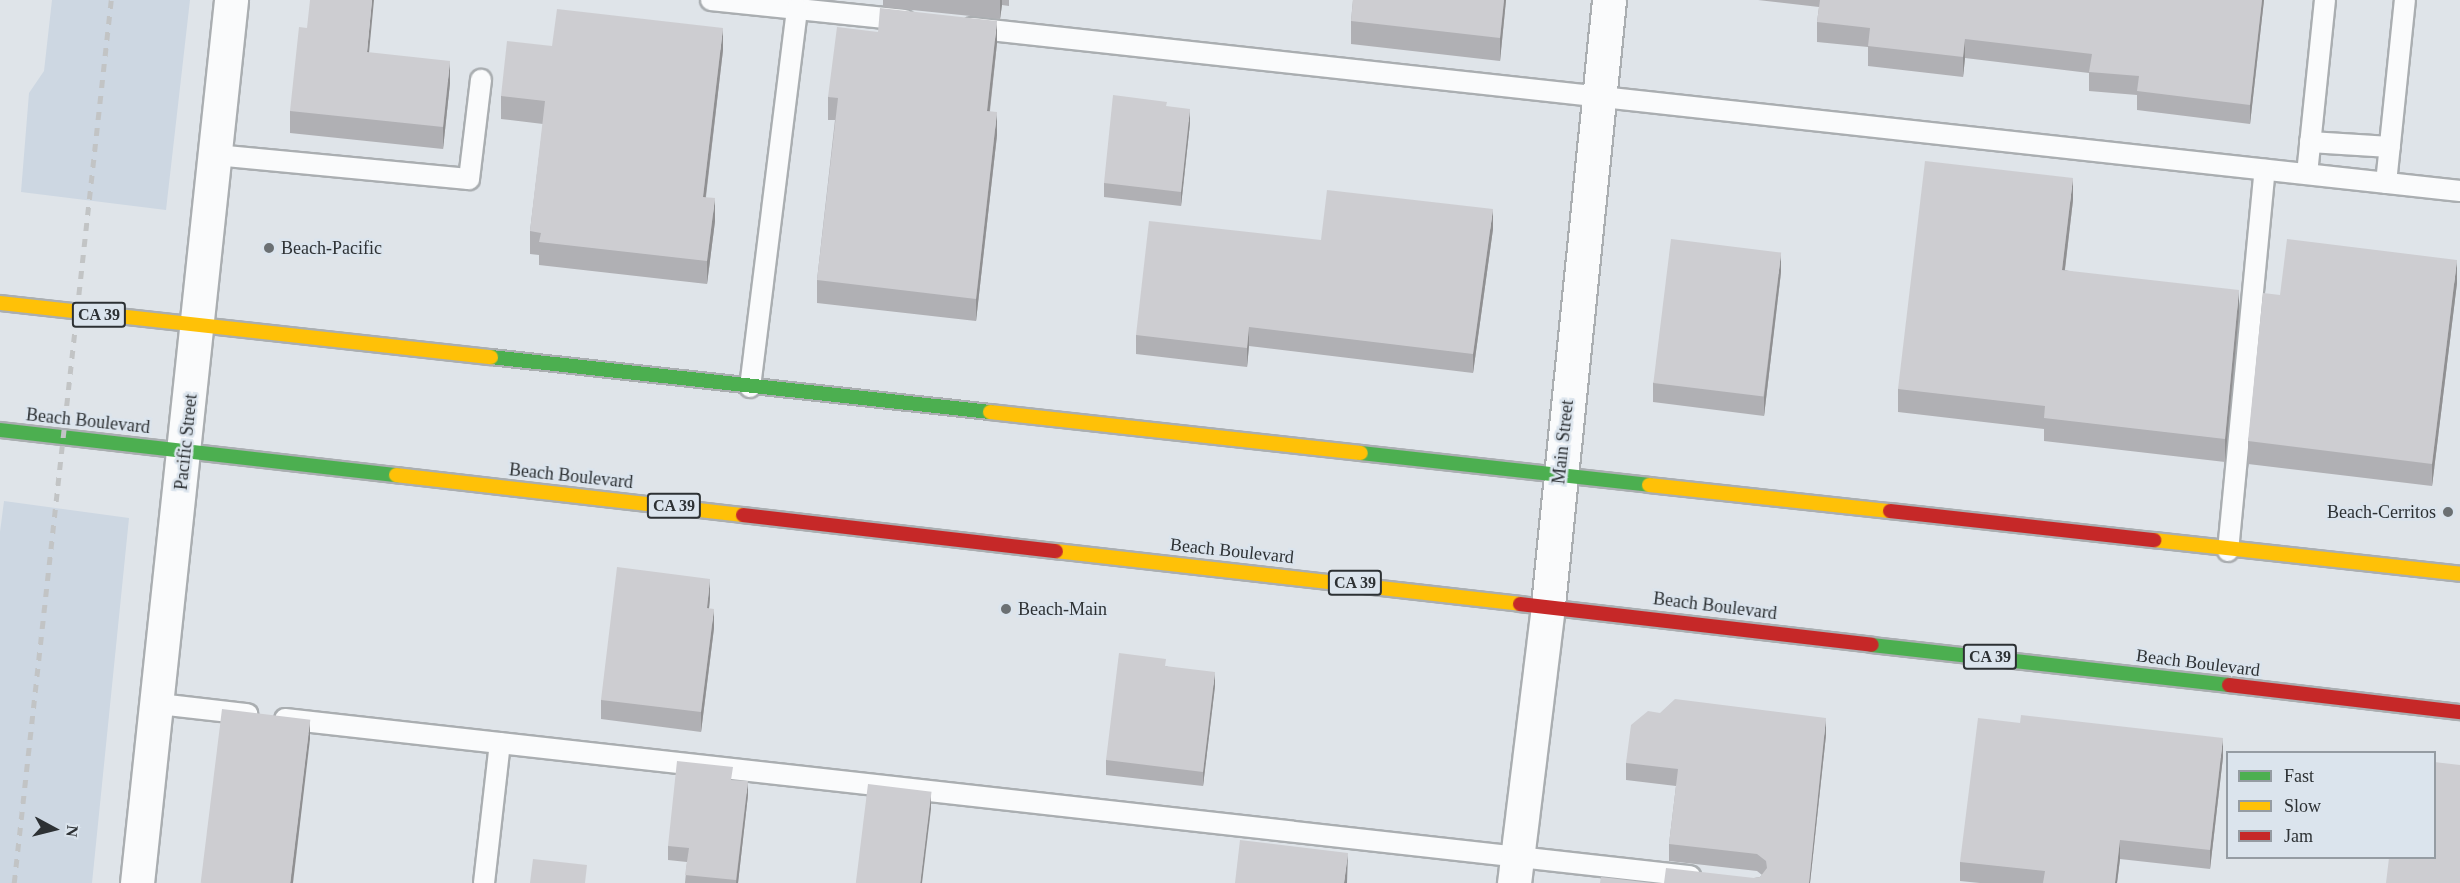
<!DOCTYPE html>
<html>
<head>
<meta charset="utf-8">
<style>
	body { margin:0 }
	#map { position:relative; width:2460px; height:883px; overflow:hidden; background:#dfe4e9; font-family:"Times New Roman",serif }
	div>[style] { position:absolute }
	.built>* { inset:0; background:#cdd7e2 }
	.roads { filter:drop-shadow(2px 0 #aaaeb1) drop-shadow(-2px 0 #aaaeb1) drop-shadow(0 2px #aaaeb1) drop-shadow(0 -2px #aaaeb1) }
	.lane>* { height:20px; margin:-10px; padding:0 10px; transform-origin:10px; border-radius:10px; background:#fafbfc }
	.street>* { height:33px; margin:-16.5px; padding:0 16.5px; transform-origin:16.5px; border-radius:16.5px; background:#fafbfc }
	.fast>* { height:14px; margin:-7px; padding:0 7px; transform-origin:7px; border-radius:7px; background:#4caf50 }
	.slow>* { height:14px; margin:-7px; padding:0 7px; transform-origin:7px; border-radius:7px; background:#ffc107 }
	.jam>* { height:14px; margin:-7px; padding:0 7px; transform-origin:7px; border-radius:7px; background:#c62828 }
	.rail>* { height:4.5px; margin-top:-2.25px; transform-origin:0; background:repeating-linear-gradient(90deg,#c2c4c5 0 8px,transparent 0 16px) }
	.wall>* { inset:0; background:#b0b0b4 }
	.shaded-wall>* { inset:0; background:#909092 }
	.building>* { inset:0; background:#cdcdd1; transform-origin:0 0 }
	.dots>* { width:16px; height:16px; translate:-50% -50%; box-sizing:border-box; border:3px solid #dbe4ed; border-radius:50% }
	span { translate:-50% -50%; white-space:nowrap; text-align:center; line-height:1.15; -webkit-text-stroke:5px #dbe4ed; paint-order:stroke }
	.shield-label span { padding:2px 4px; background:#dbe4ed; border:2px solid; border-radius:4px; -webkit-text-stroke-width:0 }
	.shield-label { font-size:16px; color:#2d3134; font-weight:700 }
	.poi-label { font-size:18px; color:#2d3134 }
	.left { translate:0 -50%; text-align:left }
	.right { translate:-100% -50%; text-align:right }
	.street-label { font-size:18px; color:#2d3134 }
	.legend { position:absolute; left:2226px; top:751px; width:210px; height:108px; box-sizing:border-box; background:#dbe4ed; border:2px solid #959ca3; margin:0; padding:8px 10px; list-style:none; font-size:18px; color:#2d3134 }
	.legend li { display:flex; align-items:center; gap:12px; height:30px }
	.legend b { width:30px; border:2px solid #959ca3 }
	.north { position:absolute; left:24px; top:799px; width:60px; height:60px; -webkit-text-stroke:4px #dbe4ed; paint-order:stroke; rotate:97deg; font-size:16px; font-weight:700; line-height:24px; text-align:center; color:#2d3134 }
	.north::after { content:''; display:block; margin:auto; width:21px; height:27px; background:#2d3134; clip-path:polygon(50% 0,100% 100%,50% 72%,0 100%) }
</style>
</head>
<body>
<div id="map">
	<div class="built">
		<div style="clip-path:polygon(52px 0,190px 0,166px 210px,21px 192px,29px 93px,44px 71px)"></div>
		<div style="clip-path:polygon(4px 501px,129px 518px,92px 883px,0 883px,0 532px)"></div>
	</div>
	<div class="roads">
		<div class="lane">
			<div style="left:711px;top:0;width:194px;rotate:5.9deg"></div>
			<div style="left:972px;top:28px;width:1497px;rotate:6.25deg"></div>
			<div style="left:2310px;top:142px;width:80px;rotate:3.6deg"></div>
			<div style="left:215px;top:155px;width:255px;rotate:5.4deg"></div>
			<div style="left:469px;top:179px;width:100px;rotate:-83.1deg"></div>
			<div style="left:2307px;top:174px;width:175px;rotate:-84.1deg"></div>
			<div style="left:2386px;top:183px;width:184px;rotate:-84.1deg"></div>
			<div style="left:750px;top:387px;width:381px;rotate:-82.9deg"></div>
			<div style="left:2228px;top:551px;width:383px;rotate:-84.5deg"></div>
			<div style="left:159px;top:704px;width:89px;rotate:6.5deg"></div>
			<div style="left:285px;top:719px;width:1414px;rotate:6.38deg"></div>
			<div style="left:484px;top:883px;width:141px;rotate:-83.5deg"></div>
		</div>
		<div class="street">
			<div style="left:137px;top:883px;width:888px;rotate:-83.92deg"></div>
			<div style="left:1514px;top:883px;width:280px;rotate:-83deg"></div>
			<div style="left:1548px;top:605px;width:608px;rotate:-84.24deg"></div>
		</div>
		<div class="fast">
			<div style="left:491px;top:357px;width:502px;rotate:6.29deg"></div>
			<div style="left:0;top:430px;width:399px;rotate:6.5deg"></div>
			<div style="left:1361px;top:453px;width:290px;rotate:6.3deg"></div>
			<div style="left:1872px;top:645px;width:359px;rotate:6.4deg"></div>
		</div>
		<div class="slow">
			<div style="left:0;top:303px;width:494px;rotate:6.3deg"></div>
			<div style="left:990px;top:412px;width:373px;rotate:6.3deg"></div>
			<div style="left:396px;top:475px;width:349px;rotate:6.6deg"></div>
			<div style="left:1649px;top:485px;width:242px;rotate:6.2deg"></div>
			<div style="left:2154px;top:540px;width:308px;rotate:6.3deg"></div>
			<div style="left:1056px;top:551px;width:467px;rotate:6.5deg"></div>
		</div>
		<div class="jam">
			<div style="left:1890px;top:511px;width:266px;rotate:6.3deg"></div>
			<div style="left:743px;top:515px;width:315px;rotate:6.6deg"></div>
			<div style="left:1520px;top:604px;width:354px;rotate:6.6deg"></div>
			<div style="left:2229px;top:685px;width:233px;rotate:6.7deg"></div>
		</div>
	</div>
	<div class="rail">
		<div style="left:14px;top:883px;width:888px;rotate:-83.73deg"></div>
	</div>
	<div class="wall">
		<div style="clip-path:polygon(883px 0,1009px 0,1009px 6px,1002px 5px,1000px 19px,883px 7px)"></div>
		<div style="clip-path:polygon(1353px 0,1506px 0,1500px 61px,1351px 44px,1351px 21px)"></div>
		<div style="clip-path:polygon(1758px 0,2264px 0,2250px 124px,2137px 110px,2137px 95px,2089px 91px,2089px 73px,1965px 58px,1963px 77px,1868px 66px,1868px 47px,1817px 42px,1817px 22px,1819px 7px)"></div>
		<div style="clip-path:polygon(878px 32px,997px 43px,990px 111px,997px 135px,976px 321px,817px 303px,817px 280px,835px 120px,828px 120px,828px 97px)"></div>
		<div style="clip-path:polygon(552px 46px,723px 50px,706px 197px,715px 221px,707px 284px,539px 265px,539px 255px,530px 254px,530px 231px,543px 124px,501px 119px,501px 96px)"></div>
		<div style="clip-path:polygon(369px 53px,450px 83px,443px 149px,290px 133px,290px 111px)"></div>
		<div style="clip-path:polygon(1167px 107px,1190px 123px,1181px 206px,1104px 197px,1104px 183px)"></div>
		<div style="clip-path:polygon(2073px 200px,2065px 270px,2239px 313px,2225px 462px,2044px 441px,2044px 429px,1898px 412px,1898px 389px)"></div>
		<div style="clip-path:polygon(1493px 229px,1473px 373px,1249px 346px,1247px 367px,1136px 354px,1136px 335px,1321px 240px)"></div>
		<div style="clip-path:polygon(1781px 272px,1764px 416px,1653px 402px,1653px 383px)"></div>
		<div style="clip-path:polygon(2457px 283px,2432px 486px,2248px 464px,2248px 441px,2280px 295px)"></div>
		<div style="clip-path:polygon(710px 598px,709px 609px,714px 628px,701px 732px,601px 719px,601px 700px)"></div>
		<div style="clip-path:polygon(1166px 666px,1215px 686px,1203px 786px,1106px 775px,1106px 760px)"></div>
		<div style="clip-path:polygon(1826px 735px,1810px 883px,1754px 878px,1760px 877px,1762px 875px,1757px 871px,1669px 861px,1669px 844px,1676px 786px,1626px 780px,1626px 763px)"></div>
		<div style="clip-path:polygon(2223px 757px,2210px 869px,2120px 859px,2117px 883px,1980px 883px,1960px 881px,1960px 862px)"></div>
		<div style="clip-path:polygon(733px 780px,748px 795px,738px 883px,685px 883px,687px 862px,668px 860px,668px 846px)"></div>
	</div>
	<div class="shaded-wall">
		<div style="clip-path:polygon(372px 0,374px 0,367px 74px,367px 52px)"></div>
		<div style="clip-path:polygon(1000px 0,1002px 0,1002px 5px,1000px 19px)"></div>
		<div style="clip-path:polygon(1504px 0,1506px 0,1500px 61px,1500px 38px)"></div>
		<div style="clip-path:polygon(2262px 0,2264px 0,2250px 124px,2250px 105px)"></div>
		<div style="clip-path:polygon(997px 21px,997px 43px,987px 134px,987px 111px)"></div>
		<div style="clip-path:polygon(723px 28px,723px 50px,703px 219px,703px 197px)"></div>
		<div style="clip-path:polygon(1965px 39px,1965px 58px,1963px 77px,1963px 57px)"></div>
		<div style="clip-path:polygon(450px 61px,450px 83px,443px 149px,443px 127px)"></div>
		<div style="clip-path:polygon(1190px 109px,1190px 123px,1181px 206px,1181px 192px)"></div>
		<div style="clip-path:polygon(997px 112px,997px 135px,976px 321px,976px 299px)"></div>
		<div style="clip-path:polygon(2073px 178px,2073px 200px,2062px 293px,2062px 270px)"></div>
		<div style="clip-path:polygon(715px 198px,715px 221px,707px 284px,707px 261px)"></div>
		<div style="clip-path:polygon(1493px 209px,1493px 229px,1473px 373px,1473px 354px)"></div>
		<div style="clip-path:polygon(1781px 253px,1781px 272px,1764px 416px,1764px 397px)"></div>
		<div style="clip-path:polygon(2457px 260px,2457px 283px,2432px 486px,2432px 464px)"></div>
		<div style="clip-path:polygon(2239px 290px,2239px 313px,2225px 462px,2225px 439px)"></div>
		<div style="clip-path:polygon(1249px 327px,1249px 346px,1247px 367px,1247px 348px)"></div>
		<div style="clip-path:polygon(710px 579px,710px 598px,707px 628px,707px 608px)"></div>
		<div style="clip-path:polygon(714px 609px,714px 628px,701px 732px,701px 712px)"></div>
		<div style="clip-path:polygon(1215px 672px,1215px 686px,1203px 786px,1203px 772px)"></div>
		<div style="clip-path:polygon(1826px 718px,1826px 735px,1810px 883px,1809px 883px)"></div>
		<div style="clip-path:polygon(310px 720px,310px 739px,293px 883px,290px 883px)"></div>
		<div style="clip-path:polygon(2223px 738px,2223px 757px,2210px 869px,2210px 850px)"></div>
		<div style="clip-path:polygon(748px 781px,748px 795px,738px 883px,736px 883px)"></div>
		<div style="clip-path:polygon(931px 792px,931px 809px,922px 883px,920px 883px)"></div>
		<div style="clip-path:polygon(2120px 840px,2120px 859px,2117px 883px,2115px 883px)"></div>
		<div style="clip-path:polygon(1348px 853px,1347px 883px,1344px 883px)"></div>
	</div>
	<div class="building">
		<div style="clip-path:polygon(310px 0,372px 0,367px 52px,450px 61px,443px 127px,290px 111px,299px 27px,307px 28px)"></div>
		<div style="clip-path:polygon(1353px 0,1504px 0,1500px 38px,1351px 21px)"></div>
		<div style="clip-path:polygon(1820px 0,2262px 0,2250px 105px,2137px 91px,2139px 76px,2089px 72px,2092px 54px,1965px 39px,1963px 57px,1868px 46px,1870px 28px,1817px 22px)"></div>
		<div style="clip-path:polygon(880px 8px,997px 21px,987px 111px,997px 112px,976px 299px,817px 280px,838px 98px,828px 97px,837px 27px,878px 32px)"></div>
		<div style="clip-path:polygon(557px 9px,723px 28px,703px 197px,715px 198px,707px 261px,539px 242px,541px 233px,530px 231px,545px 101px,501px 96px,507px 41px,552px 46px)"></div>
		<div style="clip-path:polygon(1113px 95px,1167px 102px,1166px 106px,1190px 109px,1181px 192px,1104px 183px)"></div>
		<div style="clip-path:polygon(1925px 161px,2073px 178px,2062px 270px,2239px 290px,2225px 439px,2044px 418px,2045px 406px,1898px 389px)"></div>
		<div style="clip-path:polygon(1327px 190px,1493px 209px,1473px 354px,1249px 327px,1247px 348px,1136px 335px,1149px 221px,1321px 240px)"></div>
		<div style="left:1671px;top:239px;width:111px;height:145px;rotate:7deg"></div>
		<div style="clip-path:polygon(2287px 239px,2457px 260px,2432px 464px,2248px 441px,2263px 293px,2280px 295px)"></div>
		<div style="clip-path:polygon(617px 567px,710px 579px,707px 608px,714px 609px,701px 712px,601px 700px)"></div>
		<div style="clip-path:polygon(1119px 653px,1166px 659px,1165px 666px,1215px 672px,1203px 772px,1106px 760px)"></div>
		<div style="clip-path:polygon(1675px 699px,1826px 718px,1809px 883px,1664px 883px,1666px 868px,1754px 878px,1760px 877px,1767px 868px,1766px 861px,1757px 854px,1669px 844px,1678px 769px,1626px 763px,1631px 725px,1648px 711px,1660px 713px)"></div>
		<div style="left:222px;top:709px;width:89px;height:175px;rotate:7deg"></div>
		<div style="clip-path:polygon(2021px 715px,2223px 738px,2210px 850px,2120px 840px,2115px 883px,2043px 883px,2045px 871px,1960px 862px,1978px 718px,2020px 723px)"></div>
		<div style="clip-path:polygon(677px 761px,733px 767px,731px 780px,748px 781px,736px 880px,685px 875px,689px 848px,668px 846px)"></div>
		<div style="clip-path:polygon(2434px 762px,2460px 765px,2460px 883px,2386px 883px,2389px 858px,2434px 858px)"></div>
		<div style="left:868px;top:784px;width:64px;height:100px;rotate:7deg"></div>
		<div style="clip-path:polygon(1240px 840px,1348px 853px,1344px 883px,1235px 883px)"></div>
		<div style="clip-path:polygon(533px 859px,587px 865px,585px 883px,530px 883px)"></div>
		<div style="clip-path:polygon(1601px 877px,1652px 883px,1600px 883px)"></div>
	</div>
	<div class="dots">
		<div style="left:269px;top:248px;background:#6b7073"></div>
		<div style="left:2448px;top:512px;background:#6b7073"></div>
		<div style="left:1006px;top:609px;background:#6b7073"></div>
	</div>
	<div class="shield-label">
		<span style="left:99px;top:315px">CA 39</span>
		<span style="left:674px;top:506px">CA 39</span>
		<span style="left:1355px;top:583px">CA 39</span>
		<span style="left:1990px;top:657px">CA 39</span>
	</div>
	<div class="poi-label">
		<span class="left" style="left:281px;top:248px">Beach-Pacific</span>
		<span class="right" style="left:2436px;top:512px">Beach-Cerritos</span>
		<span class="left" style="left:1018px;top:609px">Beach-Main</span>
	</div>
	<div class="street-label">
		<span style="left:88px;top:421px;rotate:6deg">Beach Boulevard</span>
		<span style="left:186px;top:442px;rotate:-84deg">Pacific Street</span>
		<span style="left:1563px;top:442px;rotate:-84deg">Main Street</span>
		<span style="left:571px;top:476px;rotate:6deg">Beach Boulevard</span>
		<span style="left:1232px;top:551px;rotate:6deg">Beach Boulevard</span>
		<span style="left:1715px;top:606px;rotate:7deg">Beach Boulevard</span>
		<span style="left:2198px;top:663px;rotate:7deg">Beach Boulevard</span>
	</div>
	<ul class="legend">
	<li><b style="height:8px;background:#4caf50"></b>Fast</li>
	<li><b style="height:8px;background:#ffc107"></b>Slow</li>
	<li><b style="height:8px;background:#c62828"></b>Jam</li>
	</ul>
	<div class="north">N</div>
</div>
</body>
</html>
